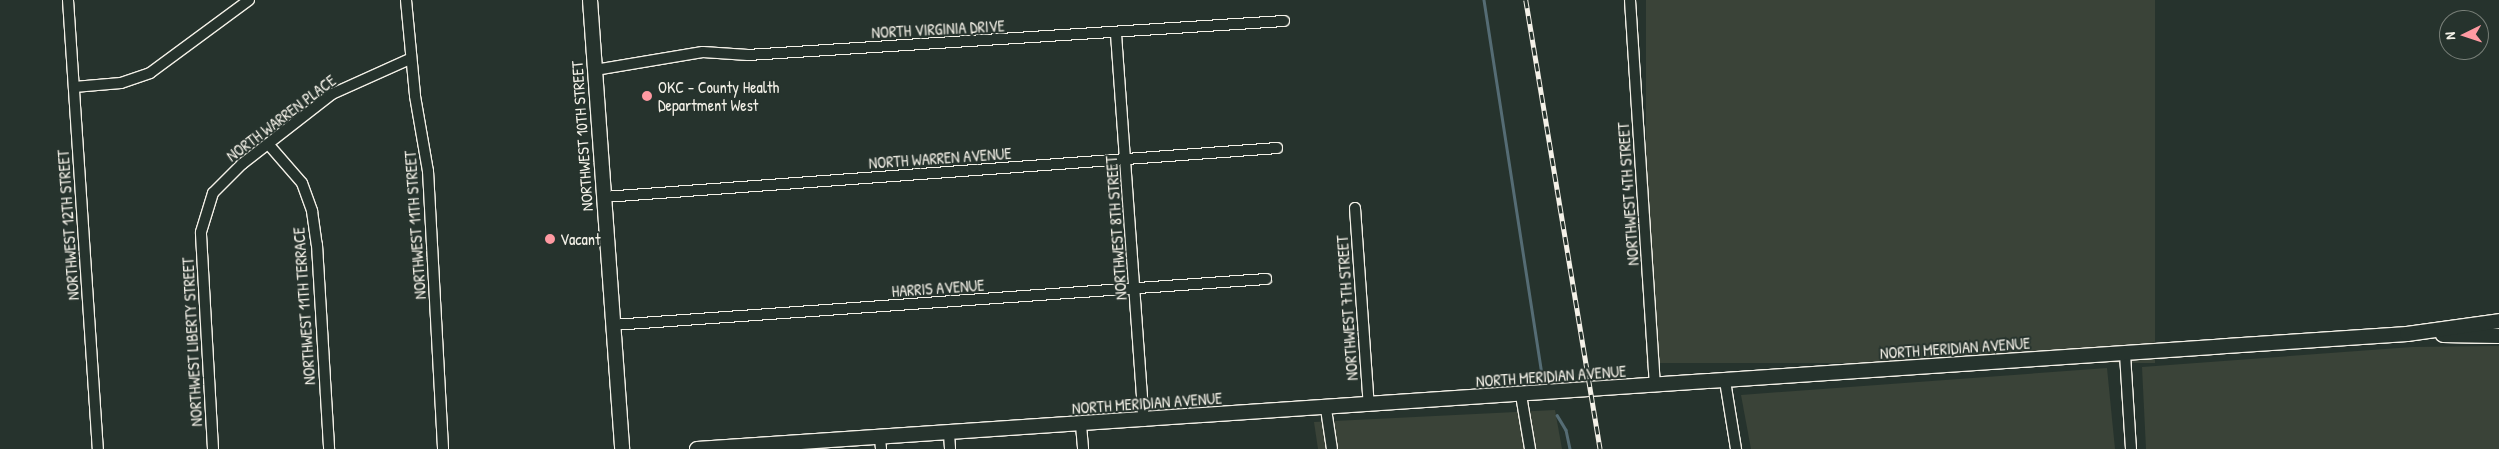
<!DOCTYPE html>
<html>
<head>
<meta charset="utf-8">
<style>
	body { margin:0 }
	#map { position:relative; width:2499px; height:449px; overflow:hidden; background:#26332d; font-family:"Patrick Hand",sans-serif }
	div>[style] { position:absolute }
	.built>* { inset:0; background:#3a4338; transform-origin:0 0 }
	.stream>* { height:2.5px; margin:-1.25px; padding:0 1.25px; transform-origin:1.25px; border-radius:1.25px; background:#556c74 }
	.roads { filter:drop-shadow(1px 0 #f4f1e8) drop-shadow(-1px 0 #f4f1e8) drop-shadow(0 1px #f4f1e8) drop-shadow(0 -1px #f4f1e8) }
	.street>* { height:10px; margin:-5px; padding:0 5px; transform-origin:5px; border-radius:5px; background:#26332d }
	.secondary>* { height:14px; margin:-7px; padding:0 7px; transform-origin:7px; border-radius:7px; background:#26332d }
	.rail>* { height:4.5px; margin-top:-2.25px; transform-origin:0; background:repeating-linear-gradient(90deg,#26332d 0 8px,#f4f1e8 0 16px); box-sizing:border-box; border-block:1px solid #f4f1e8 }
	.dots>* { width:14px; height:14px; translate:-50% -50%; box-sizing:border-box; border:2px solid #26332d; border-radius:50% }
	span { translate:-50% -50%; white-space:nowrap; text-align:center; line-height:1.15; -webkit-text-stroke:4px #26332d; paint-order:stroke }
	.street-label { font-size:16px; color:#f4f1e8 }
	.poi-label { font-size:16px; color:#f4f1e8 }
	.left { translate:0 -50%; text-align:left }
	.north { position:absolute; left:2439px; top:10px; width:50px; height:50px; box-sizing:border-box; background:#26332d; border:1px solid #787f78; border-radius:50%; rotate:266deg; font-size:14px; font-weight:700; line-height:20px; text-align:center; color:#f4f1e8 }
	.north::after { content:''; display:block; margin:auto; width:18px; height:22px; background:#ff9aa2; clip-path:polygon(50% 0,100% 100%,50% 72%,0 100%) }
</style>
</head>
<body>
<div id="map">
	<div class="built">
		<div style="left:1646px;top:0;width:509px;height:363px"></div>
		<div style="clip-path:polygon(2499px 346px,2499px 449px,2146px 449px,2142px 367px,2412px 347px)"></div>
		<div style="clip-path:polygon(2107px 368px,2115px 449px,1751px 449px,1741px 395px)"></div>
		<div style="clip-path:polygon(1555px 410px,1562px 449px,1318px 449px,1314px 422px)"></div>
	</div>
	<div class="stream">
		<div style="left:1484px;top:0;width:377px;rotate:81.2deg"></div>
		<div style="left:1557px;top:415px;width:17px;rotate:59deg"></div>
		<div style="left:1566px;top:430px;width:19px;rotate:78deg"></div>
	</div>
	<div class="roads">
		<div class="street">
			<div style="left:68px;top:0;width:450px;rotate:86.2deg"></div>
			<div style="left:406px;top:0;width:96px;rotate:84.6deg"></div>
			<div style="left:415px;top:96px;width:76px;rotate:80.2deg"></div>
			<div style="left:428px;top:171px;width:278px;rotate:86.9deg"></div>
			<div style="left:1630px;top:0;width:387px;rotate:86.3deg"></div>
			<div style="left:1116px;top:34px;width:388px;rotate:85.9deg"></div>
			<div style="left:595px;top:70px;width:109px;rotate:-9.5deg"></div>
			<div style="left:703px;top:52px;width:45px;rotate:3.8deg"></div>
			<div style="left:748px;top:55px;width:537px;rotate:-3.63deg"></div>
			<div style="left:74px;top:87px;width:47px;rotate:-4.9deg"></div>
			<div style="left:121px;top:83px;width:31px;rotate:-19deg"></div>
			<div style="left:150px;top:73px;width:123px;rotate:-36.4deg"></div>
			<div style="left:269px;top:145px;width:50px;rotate:49deg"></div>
			<div style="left:302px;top:183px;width:30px;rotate:70deg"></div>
			<div style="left:312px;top:211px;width:34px;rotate:82deg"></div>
			<div style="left:317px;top:245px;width:204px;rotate:86.6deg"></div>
			<div style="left:604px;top:197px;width:675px;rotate:-4.16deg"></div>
			<div style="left:1355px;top:208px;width:198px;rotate:86deg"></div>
			<div style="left:613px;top:325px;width:655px;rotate:-4.03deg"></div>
			<div style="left:2125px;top:354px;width:95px;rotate:86.4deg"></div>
			<div style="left:1725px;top:381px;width:69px;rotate:80.8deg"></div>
			<div style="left:1521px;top:395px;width:55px;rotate:80.5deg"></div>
			<div style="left:1326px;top:409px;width:40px;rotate:81.5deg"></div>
			<div style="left:1081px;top:425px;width:24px;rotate:85deg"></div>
			<div style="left:949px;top:434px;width:15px;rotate:86deg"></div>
			<div style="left:880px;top:439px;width:10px;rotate:84deg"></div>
			<div style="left:213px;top:449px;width:217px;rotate:-93.2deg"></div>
			<div style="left:201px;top:232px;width:41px;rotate:-72.9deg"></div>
			<div style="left:213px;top:193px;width:41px;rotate:-45deg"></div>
			<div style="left:242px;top:164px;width:114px;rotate:-37.9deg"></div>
			<div style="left:332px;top:94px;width:85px;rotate:-24.2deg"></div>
		</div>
		<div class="secondary">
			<div style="left:590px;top:0;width:450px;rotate:85.9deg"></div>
			<div style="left:2443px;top:335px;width:56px;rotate:1deg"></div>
			<div style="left:697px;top:449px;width:1714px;rotate:-3.85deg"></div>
			<div style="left:2407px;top:334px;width:93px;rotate:-8deg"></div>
		</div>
	</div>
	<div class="rail">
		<div style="left:1526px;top:0;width:455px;rotate:80.6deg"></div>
	</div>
	<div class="dots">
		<div style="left:647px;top:96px;background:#ff9aa2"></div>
		<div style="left:550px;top:239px;background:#ff9aa2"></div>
	</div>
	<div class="street-label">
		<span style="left:938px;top:29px;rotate:-3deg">NORTH VIRGINIA DRIVE</span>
		<span style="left:281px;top:118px;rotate:-37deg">NORTH WARREN PLACE</span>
		<span style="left:582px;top:136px;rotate:-94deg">NORTHWEST 10TH STREET</span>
		<span style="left:940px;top:158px;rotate:-4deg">NORTH WARREN AVENUE</span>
		<span style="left:1628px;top:194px;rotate:-94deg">NORTHWEST 4TH STREET</span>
		<span style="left:68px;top:225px;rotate:-94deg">NORTHWEST 12TH STREET</span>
		<span style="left:415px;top:225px;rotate:-94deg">NORTHWEST 11TH STREET</span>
		<span style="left:1116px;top:228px;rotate:-94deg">NORTHWEST 8TH STREET</span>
		<span style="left:938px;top:288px;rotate:-4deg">HARRIS AVENUE</span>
		<span style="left:304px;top:306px;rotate:-94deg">NORTHWEST 11TH TERRACE</span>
		<span style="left:1347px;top:308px;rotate:-94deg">NORTHWEST 7TH STREET</span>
		<span style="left:192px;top:342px;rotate:-93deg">NORTHWEST LIBERTY STREET</span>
		<span style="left:1955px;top:348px;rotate:-4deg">NORTH MERIDIAN AVENUE</span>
		<span style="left:1551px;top:376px;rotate:-4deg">NORTH MERIDIAN AVENUE</span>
		<span style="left:1147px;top:403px;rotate:-4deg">NORTH MERIDIAN AVENUE</span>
	</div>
	<div class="poi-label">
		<span class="left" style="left:658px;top:96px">OKC - County Health<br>Department West</span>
		<span class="left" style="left:560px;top:239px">Vacant</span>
	</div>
	<div class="north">N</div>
</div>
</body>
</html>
